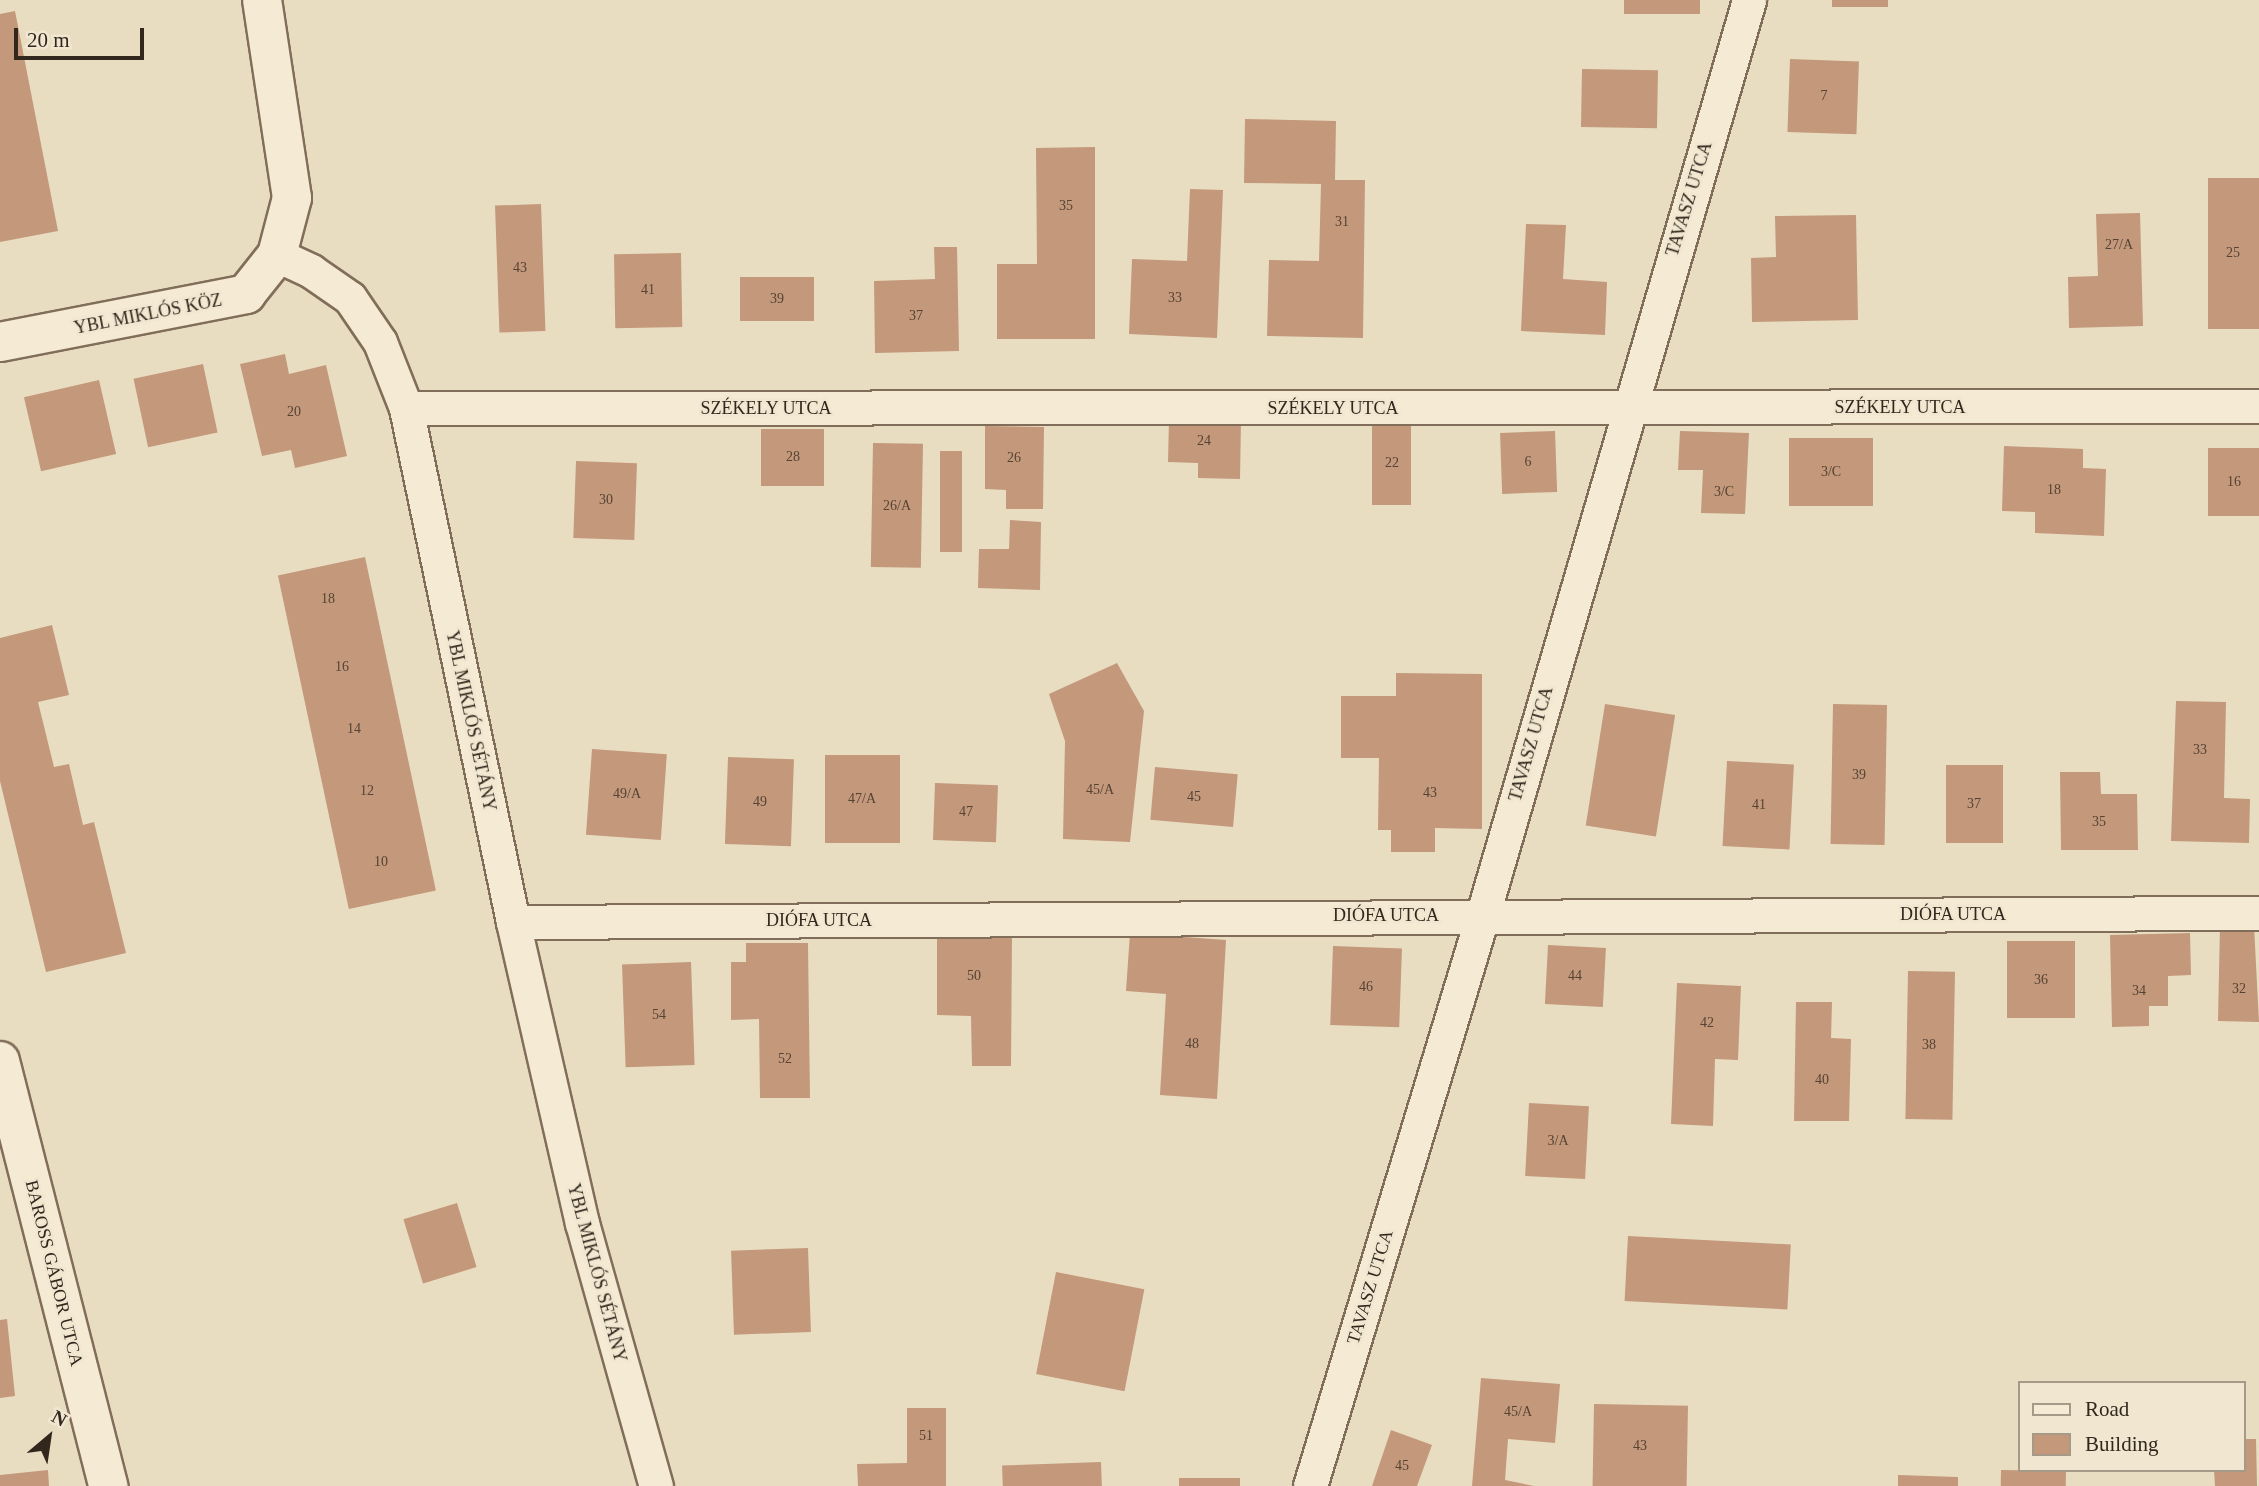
<!DOCTYPE html>
<html>
<head>
<meta charset="utf-8">
<style>
	body { margin:0 }
	#map { position:relative; width:2259px; height:1486px; overflow:hidden; background:#e9ddc1; font-family:Georgia,serif }
	div>[style] { position:absolute }
	.building>* { inset:0; background:#c3987b; transform-origin:0 0 }
	.roads { filter:drop-shadow(2px 0 #806e5b) drop-shadow(-2px 0 #806e5b) drop-shadow(0 2px #806e5b) drop-shadow(0 -2px #806e5b) }
	.minor>* { height:33px; margin:-16.5px; padding:0 16.5px; transform-origin:16.5px; border-radius:16.5px; background:#f5ead3 }
	.tertiary>* { height:38px; margin:-19px; padding:0 19px; transform-origin:19px; border-radius:19px; background:#f5ead3 }
	span { translate:-50% -50%; white-space:nowrap; text-align:center; line-height:1.15; -webkit-text-stroke:5px #f1e7d0; paint-order:stroke }
	.number-label { font-size:14px; color:#564334 }
	.number-label span { -webkit-text-stroke-width:0 }
	.street-label { font-size:18px; color:#32271d }
	.legend { position:absolute; left:2018px; top:1381px; width:228px; height:91px; box-sizing:border-box; background:#f1e7d0; border:2px solid #a59a88; margin:0; padding:9px 12px; list-style:none; font-size:21px; color:#32271d }
	.legend li { display:flex; align-items:center; gap:14px; height:35px }
	.legend b { width:35px; border:2px solid #a59a88 }
	.north { position:absolute; left:14px; top:1402px; width:70px; height:70px; -webkit-text-stroke:5px #f1e7d0; paint-order:stroke; rotate:29deg; font-size:19px; font-weight:700; line-height:28px; text-align:center; color:#32271d }
	.north::after { content:''; display:block; margin:auto; width:24px; height:32px; background:#32271d; clip-path:polygon(50% 0,100% 100%,50% 72%,0 100%) }
	.scale { position:absolute; left:14px; top:28px; width:130px; height:32px; box-sizing:border-box; border:4px solid #32271d; border-top:0; padding-left:9px; font-size:21px; line-height:24px; white-space:nowrap; color:#32271d; -webkit-text-stroke:5px #f1e7d0; paint-order:stroke }
</style>
</head>
<body>
<div id="map">
	<div class="building">
		<div style="left:1624px;top:0;width:76px;height:14px"></div>
		<div style="left:1832px;top:0;width:56px;height:7px"></div>
		<div style="clip-path:polygon(15px 11px,58px 231px,0 242px,0 14px)"></div>
		<div style="left:1790px;top:59px;width:69px;height:73px;rotate:2deg"></div>
		<div style="left:1582px;top:69px;width:76px;height:58px;rotate:1deg"></div>
		<div style="clip-path:polygon(1245px 119px,1336px 121px,1335px 180px,1365px 180px,1363px 338px,1267px 336px,1269px 260px,1319px 261px,1321px 184px,1244px 183px)"></div>
		<div style="clip-path:polygon(1095px 147px,1095px 339px,997px 339px,997px 264px,1037px 264px,1036px 148px)"></div>
		<div style="left:2208px;top:178px;width:51px;height:151px"></div>
		<div style="clip-path:polygon(1190px 189px,1223px 190px,1217px 338px,1129px 334px,1132px 259px,1187px 261px)"></div>
		<div style="left:541px;top:204px;width:127px;height:46px;rotate:88deg"></div>
		<div style="clip-path:polygon(2140px 213px,2143px 326px,2069px 328px,2068px 277px,2098px 276px,2096px 214px)"></div>
		<div style="clip-path:polygon(1856px 215px,1858px 320px,1752px 322px,1751px 258px,1776px 257px,1775px 216px)"></div>
		<div style="clip-path:polygon(1526px 224px,1566px 225px,1563px 279px,1607px 282px,1605px 335px,1521px 331px)"></div>
		<div style="clip-path:polygon(934px 247px,957px 247px,959px 351px,875px 353px,874px 281px,935px 279px)"></div>
		<div style="left:681px;top:253px;width:74px;height:67px;rotate:89deg"></div>
		<div style="left:740px;top:277px;width:74px;height:44px"></div>
		<div style="clip-path:polygon(285px 354px,289px 374px,326px 365px,347px 456px,295px 468px,291px 450px,262px 456px,240px 364px)"></div>
		<div style="left:203px;top:364px;width:70px;height:71px;rotate:78deg"></div>
		<div style="left:99px;top:380px;width:76px;height:77px;rotate:77deg"></div>
		<div style="clip-path:polygon(1169px 419px,1241px 420px,1240px 479px,1198px 478px,1198px 463px,1168px 462px)"></div>
		<div style="left:1372px;top:421px;width:39px;height:84px"></div>
		<div style="clip-path:polygon(985px 426px,1044px 427px,1043px 509px,1006px 509px,1006px 490px,985px 489px)"></div>
		<div style="left:761px;top:429px;width:63px;height:57px"></div>
		<div style="left:1555px;top:431px;width:61px;height:55px;rotate:88deg"></div>
		<div style="clip-path:polygon(1680px 431px,1749px 433px,1745px 514px,1701px 513px,1703px 470px,1678px 470px)"></div>
		<div style="left:1873px;top:438px;width:68px;height:84px;rotate:90deg"></div>
		<div style="left:873px;top:443px;width:50px;height:124px;rotate:1deg"></div>
		<div style="clip-path:polygon(2004px 446px,2083px 449px,2083px 468px,2106px 469px,2104px 536px,2035px 533px,2035px 512px,2002px 511px)"></div>
		<div style="left:2259px;top:448px;width:68px;height:51px;rotate:90deg"></div>
		<div style="left:940px;top:451px;width:22px;height:101px"></div>
		<div style="left:576px;top:461px;width:61px;height:77px;rotate:2deg"></div>
		<div style="clip-path:polygon(1010px 520px,1041px 522px,1040px 590px,978px 588px,979px 549px,1009px 549px)"></div>
		<div style="left:365px;top:557px;width:341px;height:89px;rotate:78deg"></div>
		<div style="clip-path:polygon(52px 625px,69px 695px,38px 702px,54px 767px,69px 764px,83px 825px,94px 822px,126px 953px,46px 972px,0 781px,0 638px)"></div>
		<div style="clip-path:polygon(1117px 663px,1144px 711px,1130px 842px,1063px 839px,1065px 741px,1049px 694px)"></div>
		<div style="clip-path:polygon(1396px 673px,1482px 674px,1482px 829px,1435px 828px,1435px 852px,1391px 852px,1391px 830px,1378px 830px,1379px 758px,1341px 758px,1341px 696px,1396px 696px)"></div>
		<div style="clip-path:polygon(2176px 701px,2226px 702px,2224px 798px,2250px 799px,2249px 843px,2171px 841px)"></div>
		<div style="left:1605px;top:704px;width:71px;height:123px;rotate:9deg"></div>
		<div style="left:1833px;top:704px;width:54px;height:140px;rotate:1deg"></div>
		<div style="left:592px;top:749px;width:75px;height:86px;rotate:4deg"></div>
		<div style="left:825px;top:755px;width:75px;height:88px"></div>
		<div style="left:728px;top:757px;width:66px;height:87px;rotate:2deg"></div>
		<div style="left:1727px;top:761px;width:67px;height:85px;rotate:3deg"></div>
		<div style="left:1946px;top:765px;width:57px;height:78px"></div>
		<div style="left:1155px;top:767px;width:83px;height:53px;rotate:5deg"></div>
		<div style="clip-path:polygon(2060px 772px,2100px 772px,2101px 794px,2137px 794px,2138px 850px,2061px 850px)"></div>
		<div style="left:935px;top:783px;width:63px;height:57px;rotate:2deg"></div>
		<div style="clip-path:polygon(2220px 925px,2254px 926px,2259px 1022px,2218px 1021px)"></div>
		<div style="clip-path:polygon(1130px 933px,1226px 940px,1217px 1099px,1160px 1095px,1166px 994px,1126px 991px)"></div>
		<div style="clip-path:polygon(2190px 933px,2191px 975px,2168px 976px,2168px 1006px,2149px 1006px,2149px 1026px,2112px 1027px,2110px 935px)"></div>
		<div style="clip-path:polygon(937px 936px,1012px 937px,1011px 1066px,972px 1066px,971px 1016px,937px 1015px)"></div>
		<div style="left:2075px;top:941px;width:77px;height:68px;rotate:90deg"></div>
		<div style="clip-path:polygon(746px 943px,808px 943px,810px 1098px,760px 1098px,759px 1019px,731px 1020px,731px 962px,746px 962px)"></div>
		<div style="left:1548px;top:945px;width:58px;height:59px;rotate:3deg"></div>
		<div style="left:1333px;top:946px;width:69px;height:79px;rotate:2deg"></div>
		<div style="left:691px;top:962px;width:103px;height:69px;rotate:88deg"></div>
		<div style="left:1908px;top:971px;width:47px;height:148px;rotate:1deg"></div>
		<div style="clip-path:polygon(1677px 983px,1741px 986px,1738px 1060px,1715px 1059px,1713px 1126px,1671px 1124px)"></div>
		<div style="clip-path:polygon(1796px 1002px,1832px 1002px,1831px 1038px,1851px 1039px,1849px 1121px,1794px 1121px)"></div>
		<div style="left:1529px;top:1103px;width:60px;height:73px;rotate:3deg"></div>
		<div style="left:457px;top:1203px;width:67px;height:56px;rotate:73deg"></div>
		<div style="left:1628px;top:1236px;width:163px;height:65px;rotate:3deg"></div>
		<div style="left:808px;top:1248px;width:84px;height:77px;rotate:88deg"></div>
		<div style="left:1056px;top:1272px;width:90px;height:104px;rotate:11deg"></div>
		<div style="clip-path:polygon(7px 1319px,15px 1396px,0 1398px,0 1320px)"></div>
		<div style="clip-path:polygon(1481px 1378px,1560px 1384px,1555px 1443px,1508px 1439px,1505px 1480px,1534px 1486px,1472px 1486px)"></div>
		<div style="left:1594px;top:1404px;width:94px;height:82px;rotate:1deg"></div>
		<div style="clip-path:polygon(907px 1408px,946px 1408px,946px 1486px,858px 1486px,857px 1464px,907px 1463px)"></div>
		<div style="clip-path:polygon(1391px 1430px,1432px 1445px,1417px 1486px,1372px 1486px)"></div>
		<div style="clip-path:polygon(2243px 1439px,2256px 1439px,2257px 1486px,2215px 1486px,2214px 1470px,2243px 1470px)"></div>
		<div style="left:1101px;top:1462px;width:24px;height:99px;rotate:88deg"></div>
		<div style="clip-path:polygon(48px 1470px,49px 1486px,0 1486px,0 1475px)"></div>
		<div style="left:2001px;top:1470px;width:65px;height:16px;rotate:1deg"></div>
		<div style="clip-path:polygon(1898px 1475px,1958px 1477px,1958px 1486px,1898px 1486px)"></div>
		<div style="left:1240px;top:1478px;width:8px;height:61px;rotate:90deg"></div>
	</div>
	<div class="roads">
		<div class="minor">
			<div style="left:277px;top:255px;width:38px;rotate:25deg"></div>
			<div style="left:311px;top:271px;width:47px;rotate:34.7deg"></div>
			<div style="left:350px;top:298px;width:53px;rotate:55.7deg"></div>
			<div style="left:380px;top:342px;width:71px;rotate:68.5deg"></div>
			<div style="left:406px;top:408px;width:525px;rotate:78.24deg"></div>
			<div style="left:513px;top:922px;width:309px;rotate:77.1deg"></div>
			<div style="left:582px;top:1223px;width:273px;rotate:74.3deg"></div>
			<div style="left:406px;top:408px;width:1853px;rotate:-0.06deg"></div>
			<div style="left:513px;top:922px;width:1746px;rotate:-0.3deg"></div>
			<div style="left:1310px;top:1486px;width:598px;rotate:-73.17deg"></div>
			<div style="left:1483px;top:914px;width:952px;rotate:-73.77deg"></div>
		</div>
		<div class="tertiary">
			<div style="left:0;top:342px;width:251px;rotate:-11deg"></div>
			<div style="left:246px;top:294px;width:50px;rotate:-51.5deg"></div>
			<div style="left:277px;top:255px;width:59px;rotate:-75.3deg"></div>
			<div style="left:292px;top:198px;width:200px;rotate:-98.6deg"></div>
			<div style="left:0;top:1061px;width:439px;rotate:75.7deg"></div>
		</div>
	</div>
	<div class="number-label">
		<span style="left:1824px;top:96px">7</span>
		<span style="left:1066px;top:206px">35</span>
		<span style="left:1342px;top:222px">31</span>
		<span style="left:2119px;top:245px">27/A</span>
		<span style="left:2233px;top:253px">25</span>
		<span style="left:520px;top:268px">43</span>
		<span style="left:648px;top:290px">41</span>
		<span style="left:1175px;top:298px">33</span>
		<span style="left:777px;top:299px">39</span>
		<span style="left:916px;top:316px">37</span>
		<span style="left:294px;top:412px">20</span>
		<span style="left:1204px;top:441px">24</span>
		<span style="left:793px;top:457px">28</span>
		<span style="left:1014px;top:458px">26</span>
		<span style="left:1528px;top:462px">6</span>
		<span style="left:1392px;top:463px">22</span>
		<span style="left:1831px;top:472px">3/C</span>
		<span style="left:2234px;top:482px">16</span>
		<span style="left:2054px;top:490px">18</span>
		<span style="left:1724px;top:492px">3/C</span>
		<span style="left:606px;top:500px">30</span>
		<span style="left:897px;top:506px">26/A</span>
		<span style="left:328px;top:599px">18</span>
		<span style="left:342px;top:667px">16</span>
		<span style="left:354px;top:729px">14</span>
		<span style="left:2200px;top:750px">33</span>
		<span style="left:1859px;top:775px">39</span>
		<span style="left:1100px;top:790px">45/A</span>
		<span style="left:367px;top:791px">12</span>
		<span style="left:1430px;top:793px">43</span>
		<span style="left:627px;top:794px">49/A</span>
		<span style="left:1194px;top:797px">45</span>
		<span style="left:862px;top:799px">47/A</span>
		<span style="left:760px;top:802px">49</span>
		<span style="left:1974px;top:804px">37</span>
		<span style="left:1759px;top:805px">41</span>
		<span style="left:966px;top:812px">47</span>
		<span style="left:2099px;top:822px">35</span>
		<span style="left:381px;top:862px">10</span>
		<span style="left:974px;top:976px">50</span>
		<span style="left:1575px;top:976px">44</span>
		<span style="left:2041px;top:980px">36</span>
		<span style="left:1366px;top:987px">46</span>
		<span style="left:2239px;top:989px">32</span>
		<span style="left:2139px;top:991px">34</span>
		<span style="left:659px;top:1015px">54</span>
		<span style="left:1707px;top:1023px">42</span>
		<span style="left:1192px;top:1044px">48</span>
		<span style="left:1929px;top:1045px">38</span>
		<span style="left:785px;top:1059px">52</span>
		<span style="left:1822px;top:1080px">40</span>
		<span style="left:1558px;top:1141px">3/A</span>
		<span style="left:1518px;top:1412px">45/A</span>
		<span style="left:926px;top:1436px">51</span>
		<span style="left:1640px;top:1446px">43</span>
		<span style="left:1402px;top:1466px">45</span>
	</div>
	<div class="street-label">
		<span style="left:1689px;top:199px;rotate:-73deg">TAVASZ UTCA</span>
		<span style="left:148px;top:314px;rotate:-11deg">YBL MIKLÓS KÖZ</span>
		<span style="left:1900px;top:407px">SZÉKELY UTCA</span>
		<span style="left:766px;top:408px">SZÉKELY UTCA</span>
		<span style="left:1333px;top:408px">SZÉKELY UTCA</span>
		<span style="left:471px;top:721px;rotate:78deg">YBL MIKLÓS SÉTÁNY</span>
		<span style="left:1531px;top:744px;rotate:-74deg">TAVASZ UTCA</span>
		<span style="left:1953px;top:914px">DIÓFA UTCA</span>
		<span style="left:1386px;top:915px">DIÓFA UTCA</span>
		<span style="left:819px;top:920px">DIÓFA UTCA</span>
		<span style="left:54px;top:1273px;rotate:76deg">BAROSS GÁBOR UTCA</span>
		<span style="left:597px;top:1273px;rotate:75deg">YBL MIKLÓS SÉTÁNY</span>
		<span style="left:1370px;top:1287px;rotate:-73deg">TAVASZ UTCA</span>
	</div>
	<ul class="legend">
	<li><b style="height:9px;background:#f5ead3"></b>Road</li>
	<li><b style="height:19px;background:#c3987b"></b>Building</li>
	</ul>
	<div class="north">N</div>
	<div class="scale">20 m</div>
</div>
</body>
</html>
